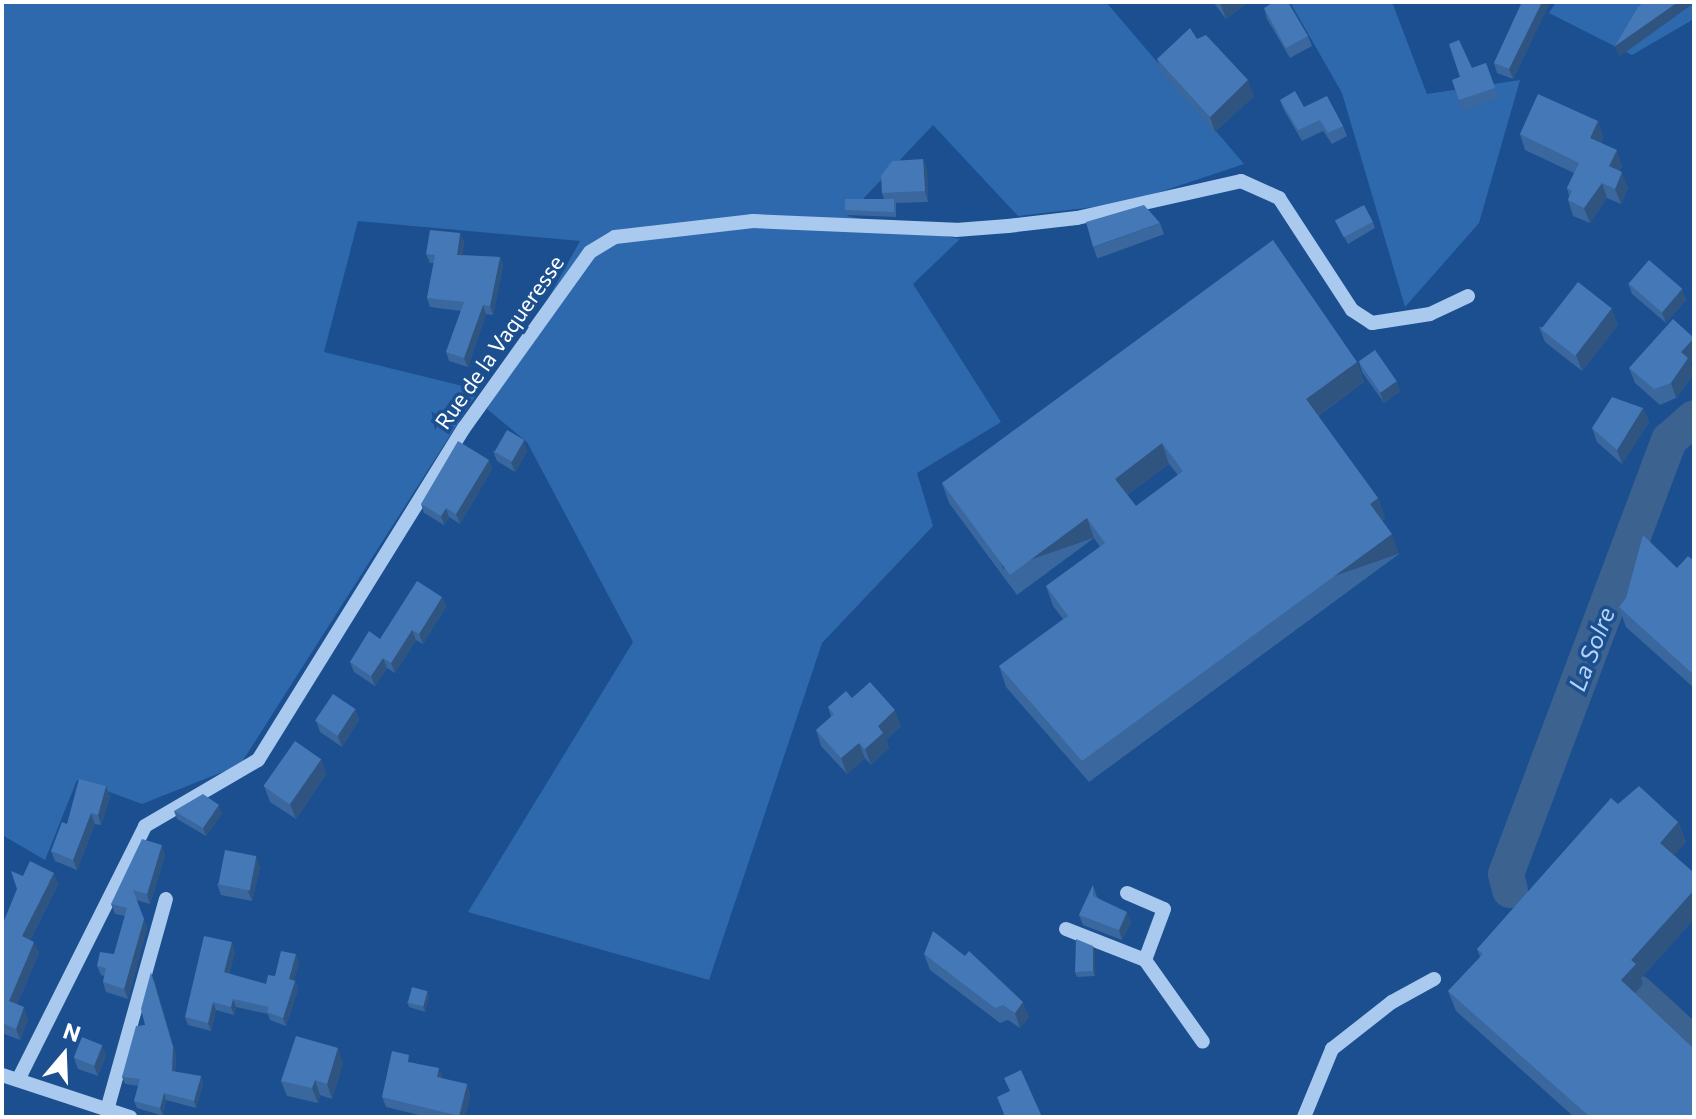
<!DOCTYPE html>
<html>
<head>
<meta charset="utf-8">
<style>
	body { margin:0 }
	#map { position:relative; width:1696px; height:1119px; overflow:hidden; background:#1b4f8f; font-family:Commissioner,sans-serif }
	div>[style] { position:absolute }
	.green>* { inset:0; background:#2e69ad }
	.river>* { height:36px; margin:-18px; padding:0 18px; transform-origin:18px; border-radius:18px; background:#3c6290 }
	.minor>* { height:14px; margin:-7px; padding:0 7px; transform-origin:7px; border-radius:7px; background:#a9c9ee }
	.wall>* { inset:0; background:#3a679d; transform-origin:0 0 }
	.shaded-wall>* { inset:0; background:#305480; transform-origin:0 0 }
	.building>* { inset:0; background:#4478b7; transform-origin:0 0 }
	span { translate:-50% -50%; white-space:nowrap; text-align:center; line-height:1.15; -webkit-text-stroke:7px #1b4f8f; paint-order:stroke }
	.street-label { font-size:22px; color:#fff }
	.water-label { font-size:24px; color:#b5d3f5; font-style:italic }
	.frame { position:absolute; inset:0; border:4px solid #fff; pointer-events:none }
	.north { position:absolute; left:24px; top:1015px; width:80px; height:80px; -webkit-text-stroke:6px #1b4f8f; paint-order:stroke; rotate:19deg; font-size:22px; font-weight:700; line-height:32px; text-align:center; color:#fff }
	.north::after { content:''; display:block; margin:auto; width:28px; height:36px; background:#fff; clip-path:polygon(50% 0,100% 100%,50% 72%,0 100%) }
</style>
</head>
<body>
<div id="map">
	<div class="green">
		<div style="clip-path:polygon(2px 2px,1106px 2px,1244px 164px,1127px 203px,1018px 216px,933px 125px,847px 216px,960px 239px,913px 284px,1001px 422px,917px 473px,933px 526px,822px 643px,709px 980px,468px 912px,633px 642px,527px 442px,487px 409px,580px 241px,358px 221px,324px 352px,479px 390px,240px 765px,142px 804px,77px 780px,45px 860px,2px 835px)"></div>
		<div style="clip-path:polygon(1290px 2px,1392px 2px,1427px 94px,1520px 80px,1479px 223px,1405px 307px,1342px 93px)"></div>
		<div style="clip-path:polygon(1556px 2px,1694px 2px,1694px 19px,1632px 55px,1549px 13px)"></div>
	</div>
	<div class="river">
		<div style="left:1510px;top:890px;width:16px;rotate:-104deg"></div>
		<div style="left:1506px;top:874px;width:464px;rotate:-69.4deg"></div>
		<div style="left:1669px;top:440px;width:33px;rotate:-41deg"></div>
		<div style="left:1637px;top:993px;width:77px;rotate:42.4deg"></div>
	</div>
	<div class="minor">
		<div style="left:1127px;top:893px;width:40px;rotate:23.4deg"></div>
		<div style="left:1164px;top:909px;width:54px;rotate:110.4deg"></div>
		<div style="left:1066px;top:929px;width:85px;rotate:21.4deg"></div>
		<div style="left:1145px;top:960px;width:100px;rotate:54.7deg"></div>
		<div style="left:2px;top:1075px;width:135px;rotate:18.2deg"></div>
		<div style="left:18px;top:1080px;width:284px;rotate:-63.4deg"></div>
		<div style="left:145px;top:826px;width:131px;rotate:-30.3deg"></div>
		<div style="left:258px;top:760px;width:391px;rotate:-58.2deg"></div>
		<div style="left:464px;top:428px;width:216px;rotate:-54.4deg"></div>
		<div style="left:590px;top:252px;width:29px;rotate:-31deg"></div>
		<div style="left:615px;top:237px;width:139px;rotate:-6.6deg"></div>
		<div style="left:753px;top:221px;width:203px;rotate:2.5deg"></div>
		<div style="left:956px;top:230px;width:52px;rotate:-4.4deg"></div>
		<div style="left:1008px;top:226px;width:69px;rotate:-6.6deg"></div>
		<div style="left:1077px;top:218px;width:168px;rotate:-12.7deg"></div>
		<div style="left:1241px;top:181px;width:42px;rotate:24.1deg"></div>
		<div style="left:1279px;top:198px;width:134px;rotate:56.9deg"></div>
		<div style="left:1352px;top:310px;width:24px;rotate:33deg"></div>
		<div style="left:1372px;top:323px;width:59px;rotate:-8.8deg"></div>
		<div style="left:1430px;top:314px;width:42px;rotate:-25.3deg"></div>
		<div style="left:107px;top:1110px;width:219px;rotate:-74.4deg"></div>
		<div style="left:1304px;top:1117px;width:74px;rotate:-67.6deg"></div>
		<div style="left:1332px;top:1049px;width:76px;rotate:-38.1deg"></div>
		<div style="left:1392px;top:1002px;width:48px;rotate:-28.7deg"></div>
	</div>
	<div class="wall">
		<div style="clip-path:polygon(1213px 2px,1248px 2px,1226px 19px)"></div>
		<div style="clip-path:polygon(1522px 2px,1550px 2px,1513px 79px,1497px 73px,1494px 63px)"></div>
		<div style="clip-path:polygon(1264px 8px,1308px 36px,1312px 46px,1290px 58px,1267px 19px)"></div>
		<div style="clip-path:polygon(1197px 39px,1254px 96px,1215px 132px,1162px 74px,1157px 59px)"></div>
		<div style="clip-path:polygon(1486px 63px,1499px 98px,1462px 111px,1452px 80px,1460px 77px,1472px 68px)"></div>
		<div style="clip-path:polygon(1280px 100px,1304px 107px,1343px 126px,1347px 136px,1332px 144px,1323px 131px,1302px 141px,1284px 110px)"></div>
		<div style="clip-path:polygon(1598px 121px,1603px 137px,1601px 143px,1622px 166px,1620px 171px,1628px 188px,1621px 204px,1607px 198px,1590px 223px,1573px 216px,1568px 200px,1569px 196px,1567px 188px,1574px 173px,1525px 150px,1520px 134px)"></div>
		<div style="clip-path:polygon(923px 159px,927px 170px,928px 202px,896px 203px,896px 217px,847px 215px,845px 210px,884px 199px,882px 193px)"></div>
		<div style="clip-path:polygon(1336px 222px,1373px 222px,1375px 228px,1348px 244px)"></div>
		<div style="left:1160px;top:223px;width:12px;height:71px;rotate:70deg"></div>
		<div style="clip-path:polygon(460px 233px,464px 242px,462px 255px,500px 257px,503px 266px,493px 315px,486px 314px,468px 367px,449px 361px,446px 352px,461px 311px,430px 307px,427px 298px,434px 263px,430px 263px,426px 254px)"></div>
		<div style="clip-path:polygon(1628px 283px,1682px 289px,1686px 300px,1666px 323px,1632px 294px)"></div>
		<div style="clip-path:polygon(1618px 325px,1582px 371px,1545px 342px,1539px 327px)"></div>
		<div style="clip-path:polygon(1694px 339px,1694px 359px,1690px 363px,1694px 374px,1676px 398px,1660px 405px,1635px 383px,1629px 368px)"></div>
		<div style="clip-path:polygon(evenodd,1357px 362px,1364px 382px,1318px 416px,1378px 498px,1385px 518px,1382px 521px,1399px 554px,1089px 782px,1006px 687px,999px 666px,1063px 619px,1053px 606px,1046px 586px,1100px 547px,1094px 538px,1017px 595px,949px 503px,942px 483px,1357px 362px,1169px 464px,1178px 475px,1136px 506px,1127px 495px,1169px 464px)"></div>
		<div style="clip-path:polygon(1359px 362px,1400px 391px,1384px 403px,1362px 372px)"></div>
		<div style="clip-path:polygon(1643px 408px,1649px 422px,1622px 464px,1597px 442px,1592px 428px)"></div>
		<div style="clip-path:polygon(493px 451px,527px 451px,515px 472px,497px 461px)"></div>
		<div style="clip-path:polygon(489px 460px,492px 469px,460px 524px,449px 517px,444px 525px,424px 513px,421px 504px)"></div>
		<div style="clip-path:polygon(1694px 561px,1694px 688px,1626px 627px,1619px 607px,1677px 568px)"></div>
		<div style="clip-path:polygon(442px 597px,446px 607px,423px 644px,416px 640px,395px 673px,387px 668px,375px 686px,354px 672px,350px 662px)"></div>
		<div style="clip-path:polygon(852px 698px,901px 726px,886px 740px,889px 748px,871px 765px,865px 758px,847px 774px,821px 746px,816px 730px,831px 717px,828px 707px)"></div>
		<div style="clip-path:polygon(355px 709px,359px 720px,342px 747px,320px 732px,316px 721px)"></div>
		<div style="clip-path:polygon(321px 759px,326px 774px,296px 819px,270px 802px,264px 786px)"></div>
		<div style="clip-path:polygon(106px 786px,110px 797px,101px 825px,95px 824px,77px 870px,55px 861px,51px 851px,67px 824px)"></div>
		<div style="clip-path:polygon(1618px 804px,1678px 822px,1686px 842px,1674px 855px,1694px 873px,1694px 919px,1641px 978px,1643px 984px,1635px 993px,1694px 1117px,1574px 1117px,1456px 1011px,1448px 991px,1480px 957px,1477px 949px)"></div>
		<div style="clip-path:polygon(174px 811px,222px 813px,206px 836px,177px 819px)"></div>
		<div style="clip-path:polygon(165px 855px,150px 904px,136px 900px,147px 928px,128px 999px,106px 992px,103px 982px,104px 976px,101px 975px,97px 966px,114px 954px,125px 916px,115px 914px,111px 904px)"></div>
		<div style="clip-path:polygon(260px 867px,252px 901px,221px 895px,217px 884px)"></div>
		<div style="clip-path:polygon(23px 876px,58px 884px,30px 940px,39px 953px,17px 1004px,28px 1019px,20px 1040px,2px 1033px,2px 926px)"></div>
		<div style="clip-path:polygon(1093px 885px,1097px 897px,1131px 922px,1122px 940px,1083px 925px,1079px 915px)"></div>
		<div style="clip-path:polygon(235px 951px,229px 974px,266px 984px,275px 976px,299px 963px,294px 980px,295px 981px,298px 989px,286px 1026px,270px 1020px,268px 1014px,236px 1007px,234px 1015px,216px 1010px,211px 1031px,188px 1025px,185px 1017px)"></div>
		<div style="clip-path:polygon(1095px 951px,1095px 976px,1077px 977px,1075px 972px)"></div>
		<div style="clip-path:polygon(924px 954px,1029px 1017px,1020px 1028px,1008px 1020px,1000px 1023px,930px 970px)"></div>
		<div style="clip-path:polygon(154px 980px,176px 1055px,175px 1072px,201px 1076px,203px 1084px,196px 1108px,166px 1100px,163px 1116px,137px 1108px,134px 1101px,138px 1086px,125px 1084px,122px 1077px,145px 1025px)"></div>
		<div style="clip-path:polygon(427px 991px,429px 996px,425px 1012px,409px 1007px,407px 1002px)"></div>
		<div style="clip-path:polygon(106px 1055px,98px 1076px,78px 1069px,74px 1058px)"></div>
		<div style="clip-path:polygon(412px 1062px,443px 1079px,467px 1084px,470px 1095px,465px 1117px,427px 1117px,386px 1107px,382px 1097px)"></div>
		<div style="clip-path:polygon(343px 1063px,332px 1099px,320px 1095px,318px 1103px,287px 1096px,281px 1081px)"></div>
	</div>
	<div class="shaded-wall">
		<div style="clip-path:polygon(1220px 2px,1248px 2px,1226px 19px)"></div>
		<div style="clip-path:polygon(1542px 2px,1550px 2px,1513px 79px,1509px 69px)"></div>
		<div style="clip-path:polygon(1678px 2px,1694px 2px,1694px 3px,1619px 57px,1615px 46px)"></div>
		<div style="clip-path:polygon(1248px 80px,1254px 96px,1215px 132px,1210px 117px)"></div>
		<div style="clip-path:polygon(1598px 121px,1603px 137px,1596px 154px,1590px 138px)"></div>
		<div style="clip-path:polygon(1617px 150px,1622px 166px,1615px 182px,1609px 166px)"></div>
		<div style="clip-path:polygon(923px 159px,927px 170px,928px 202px,925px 191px)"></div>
		<div style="clip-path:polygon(1622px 172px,1628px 188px,1621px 204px,1615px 189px)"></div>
		<div style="clip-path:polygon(1602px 183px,1607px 198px,1590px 223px,1584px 208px)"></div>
		<div style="clip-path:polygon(460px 233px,464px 242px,461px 264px,457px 255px)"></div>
		<div style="clip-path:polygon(500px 257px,503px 266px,493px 315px,490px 306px)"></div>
		<div style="clip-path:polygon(1682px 289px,1686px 300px,1666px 323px,1662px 313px)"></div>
		<div style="clip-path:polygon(483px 305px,486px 314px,468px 367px,464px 358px)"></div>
		<div style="clip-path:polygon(1612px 309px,1618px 325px,1582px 371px,1576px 355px)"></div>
		<div style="clip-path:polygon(1694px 338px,1694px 359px,1690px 363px,1694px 374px,1676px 398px,1671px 383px,1681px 352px)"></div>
		<div style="clip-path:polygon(1357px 362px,1364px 382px,1313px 419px,1306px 399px)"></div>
		<div style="clip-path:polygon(1397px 381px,1400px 391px,1384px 403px,1380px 393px)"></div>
		<div style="clip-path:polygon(1643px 408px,1649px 422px,1622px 464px,1617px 450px)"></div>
		<div style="clip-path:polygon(524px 440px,527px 451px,515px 472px,511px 462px)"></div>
		<div style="clip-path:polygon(1162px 443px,1169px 464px,1122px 499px,1115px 479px)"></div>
		<div style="clip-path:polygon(489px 460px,492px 469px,460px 524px,456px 514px)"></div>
		<div style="clip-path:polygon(1378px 498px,1385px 518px,1377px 524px,1370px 504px)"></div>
		<div style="clip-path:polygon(446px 508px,449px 517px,444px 525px,441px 516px)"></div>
		<div style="left:1087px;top:518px;width:21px;height:96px;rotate:71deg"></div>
		<div style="left:1392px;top:534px;width:21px;height:384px;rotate:71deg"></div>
		<div style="clip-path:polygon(442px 597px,446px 607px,423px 644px,419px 634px)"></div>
		<div style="clip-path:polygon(412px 630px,416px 640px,395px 673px,391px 663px)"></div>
		<div style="clip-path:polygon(383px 658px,387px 668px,375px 686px,371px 676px)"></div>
		<div style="clip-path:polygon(355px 709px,359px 720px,342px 747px,338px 736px)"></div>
		<div style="clip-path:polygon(895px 710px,901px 726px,886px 740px,889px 748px,871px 765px,865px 749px,878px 726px)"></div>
		<div style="clip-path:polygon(859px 743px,865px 758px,847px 774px,841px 758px)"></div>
		<div style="clip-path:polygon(321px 759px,326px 774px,296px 819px,290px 804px)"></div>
		<div style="clip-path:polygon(106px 786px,110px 797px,101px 825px,98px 815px)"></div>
		<div style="clip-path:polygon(219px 805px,222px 813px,206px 836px,203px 828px)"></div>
		<div style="clip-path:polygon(91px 813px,95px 824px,77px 870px,73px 860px)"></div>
		<div style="clip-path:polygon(1678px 822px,1686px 842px,1668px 863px,1660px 843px)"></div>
		<div style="clip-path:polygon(162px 845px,165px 855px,150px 904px,147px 894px)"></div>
		<div style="clip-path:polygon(256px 856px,260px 867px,252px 901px,248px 891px)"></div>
		<div style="clip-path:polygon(54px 873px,58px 884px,26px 948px,22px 936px)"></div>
		<div style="clip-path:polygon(1694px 890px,1694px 919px,1641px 978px,1643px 984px,1629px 1000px,1621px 980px,1631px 960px)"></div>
		<div style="clip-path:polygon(1127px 912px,1131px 922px,1122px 940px,1119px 930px)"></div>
		<div style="clip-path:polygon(144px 919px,147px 928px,128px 999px,124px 989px)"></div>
		<div style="clip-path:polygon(34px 942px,39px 953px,13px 1013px,9px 1001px)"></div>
		<div style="clip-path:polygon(232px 942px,235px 951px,227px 980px,224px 972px)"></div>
		<div style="clip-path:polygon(1093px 946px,1095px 951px,1095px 976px,1093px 971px)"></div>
		<div style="clip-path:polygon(296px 954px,299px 963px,292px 988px,289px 979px)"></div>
		<div style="clip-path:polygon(154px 980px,176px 1055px,174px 1079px,172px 1071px)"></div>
		<div style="clip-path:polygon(295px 981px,298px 989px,286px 1026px,283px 1018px)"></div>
		<div style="clip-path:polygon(427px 991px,429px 996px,425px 1012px,423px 1006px)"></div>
		<div style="clip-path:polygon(233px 999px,236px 1007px,234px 1015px,231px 1007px)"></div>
		<div style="clip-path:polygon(213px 1002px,216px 1010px,211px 1031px,208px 1023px)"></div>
		<div style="clip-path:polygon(1023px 1002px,1029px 1017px,1020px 1028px,1015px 1013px)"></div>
		<div style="clip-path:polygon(24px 1007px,28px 1019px,20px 1040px,16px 1029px)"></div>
		<div style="clip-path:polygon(102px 1045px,106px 1055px,98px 1076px,94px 1066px)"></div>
		<div style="clip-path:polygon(338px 1048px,343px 1063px,332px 1099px,327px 1084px)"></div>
		<div style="clip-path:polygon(439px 1068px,443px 1078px,437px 1077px)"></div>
		<div style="clip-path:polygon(201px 1076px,203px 1084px,196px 1108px,194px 1101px)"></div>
		<div style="clip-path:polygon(315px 1080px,320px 1095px,318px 1103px,312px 1088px)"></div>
		<div style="clip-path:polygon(467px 1084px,470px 1095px,465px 1117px,459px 1117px)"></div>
		<div style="clip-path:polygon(164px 1093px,166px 1100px,163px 1116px,160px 1108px)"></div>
	</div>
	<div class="building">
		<div style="clip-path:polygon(1274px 2px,1288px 2px,1308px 36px,1286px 48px,1264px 8px)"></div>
		<div style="clip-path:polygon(1522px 2px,1542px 2px,1509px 69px,1494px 63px)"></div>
		<div style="clip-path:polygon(1644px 2px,1678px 2px,1615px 46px,1638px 7px)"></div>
		<div style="clip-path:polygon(1190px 28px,1197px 39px,1206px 35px,1248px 80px,1210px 117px,1157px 59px)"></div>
		<div style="clip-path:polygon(1459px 40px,1472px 68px,1486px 63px,1495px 88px,1459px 100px,1452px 80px,1460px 77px,1449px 44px)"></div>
		<div style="clip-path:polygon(1295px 91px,1304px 107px,1327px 96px,1343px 126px,1328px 133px,1320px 120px,1298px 130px,1280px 100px)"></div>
		<div style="clip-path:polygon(1538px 94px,1598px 121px,1590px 138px,1617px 150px,1609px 166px,1622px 172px,1615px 189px,1602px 183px,1584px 208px,1568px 200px,1572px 191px,1567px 188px,1579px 163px,1520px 134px)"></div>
		<div style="clip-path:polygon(923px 159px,925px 191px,882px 193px,881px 176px,892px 161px)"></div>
		<div style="clip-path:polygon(845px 199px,894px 199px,894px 212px,845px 210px)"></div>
		<div style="clip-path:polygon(1144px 205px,1160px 223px,1093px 247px,1086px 222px)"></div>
		<div style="left:1364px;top:205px;width:19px;height:33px;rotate:62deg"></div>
		<div style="clip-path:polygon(430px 230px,460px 233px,457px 255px,500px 257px,490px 306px,483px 305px,464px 358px,446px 352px,464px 302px,427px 298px,435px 255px,426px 254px)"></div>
		<div style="clip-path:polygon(evenodd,1273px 240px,1357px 362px,1306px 399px,1378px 498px,1370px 504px,1392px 534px,1082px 761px,999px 666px,1068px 616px,1046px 586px,1105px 543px,1087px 518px,1010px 575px,942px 483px,1273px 240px,1162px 443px,1183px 471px,1136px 506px,1115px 479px,1162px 443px)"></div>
		<div style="left:1649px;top:260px;width:44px;height:31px;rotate:41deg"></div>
		<div style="left:1578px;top:282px;width:43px;height:60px;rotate:38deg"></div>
		<div style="clip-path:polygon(1673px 319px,1694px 338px,1681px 352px,1688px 358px,1671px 383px,1654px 389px,1629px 368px)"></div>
		<div style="left:1375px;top:350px;width:38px;height:20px;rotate:55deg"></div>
		<div style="clip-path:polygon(1612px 397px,1643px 408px,1617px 450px,1592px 428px)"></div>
		<div style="left:507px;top:430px;width:20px;height:25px;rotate:30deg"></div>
		<div style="clip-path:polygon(458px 441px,489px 460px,456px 514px,446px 508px,441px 516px,421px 504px)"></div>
		<div style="clip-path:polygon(1643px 535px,1677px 568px,1688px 556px,1694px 561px,1694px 675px,1619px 607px,1626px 598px)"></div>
		<div style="clip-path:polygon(417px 581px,442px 597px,419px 634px,412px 630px,391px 663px,383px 658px,371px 676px,350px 662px,369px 631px,380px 639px)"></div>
		<div style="clip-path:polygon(870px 682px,895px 710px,878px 726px,883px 733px,865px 749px,859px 743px,841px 758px,816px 730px,834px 714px,828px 707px,846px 691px,852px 698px)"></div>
		<div style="left:333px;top:694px;width:27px;height:32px;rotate:34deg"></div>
		<div style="left:295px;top:741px;width:32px;height:55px;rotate:35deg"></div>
		<div style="clip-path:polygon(79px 779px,106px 786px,98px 815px,91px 813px,73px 860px,51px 851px,62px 822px,67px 824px)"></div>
		<div style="clip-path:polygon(1639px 786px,1678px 822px,1660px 843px,1694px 873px,1694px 890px,1631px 960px,1636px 964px,1621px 980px,1694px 1049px,1694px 1117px,1590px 1117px,1448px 991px,1483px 954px,1477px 949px,1611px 798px,1618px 804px)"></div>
		<div style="clip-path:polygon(203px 794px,219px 805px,203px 828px,174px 811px)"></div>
		<div style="clip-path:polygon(142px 839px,162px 845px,147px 894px,133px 890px,144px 919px,124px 989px,103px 982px,106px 968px,97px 966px,100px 952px,114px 954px,127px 908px,111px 904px)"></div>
		<div style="left:225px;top:850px;width:32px;height:35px;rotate:11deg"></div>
		<div style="clip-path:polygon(30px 861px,54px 873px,22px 936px,34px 942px,9px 1001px,24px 1007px,16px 1029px,2px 1023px,2px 926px,17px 889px,11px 871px,23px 876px)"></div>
		<div style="clip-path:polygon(1093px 885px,1093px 896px,1127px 912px,1119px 930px,1079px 915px)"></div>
		<div style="clip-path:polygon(933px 931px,965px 956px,969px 951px,1023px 1002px,1015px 1013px,1003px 1005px,995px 1008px,924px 954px)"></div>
		<div style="clip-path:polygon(204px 936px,232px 942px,224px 972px,266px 984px,268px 975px,275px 976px,281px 951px,296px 954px,289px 979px,295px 981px,283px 1018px,267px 1012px,269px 1007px,233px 999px,231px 1007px,213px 1002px,208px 1023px,185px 1017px)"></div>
		<div style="clip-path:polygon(1076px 939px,1093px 946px,1093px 971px,1075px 972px)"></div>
		<div style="clip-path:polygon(151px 972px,173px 1047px,172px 1071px,201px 1076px,194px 1101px,164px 1093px,160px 1108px,134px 1101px,140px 1079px,122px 1077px,136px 1026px,145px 1025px,141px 1009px)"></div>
		<div style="left:412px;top:987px;width:16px;height:16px;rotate:15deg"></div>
		<div style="clip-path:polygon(296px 1036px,338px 1048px,327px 1084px,315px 1080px,312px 1088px,281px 1081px)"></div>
		<div style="left:82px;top:1037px;width:22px;height:22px;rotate:22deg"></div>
		<div style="clip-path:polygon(392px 1051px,409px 1055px,408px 1062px,439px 1068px,437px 1077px,467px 1084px,459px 1116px,382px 1097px)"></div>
		<div style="clip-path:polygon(1021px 1070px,1042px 1117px,1002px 1117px,1004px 1114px,997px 1097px,1010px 1091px,1004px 1078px)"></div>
	</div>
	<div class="street-label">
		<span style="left:499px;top:342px;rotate:-55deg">Rue de la Vaqueresse</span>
	</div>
	<div class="water-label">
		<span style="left:1591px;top:649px;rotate:-69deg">La Solre</span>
	</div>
	<div class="frame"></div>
	<div class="north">N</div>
</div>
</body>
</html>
